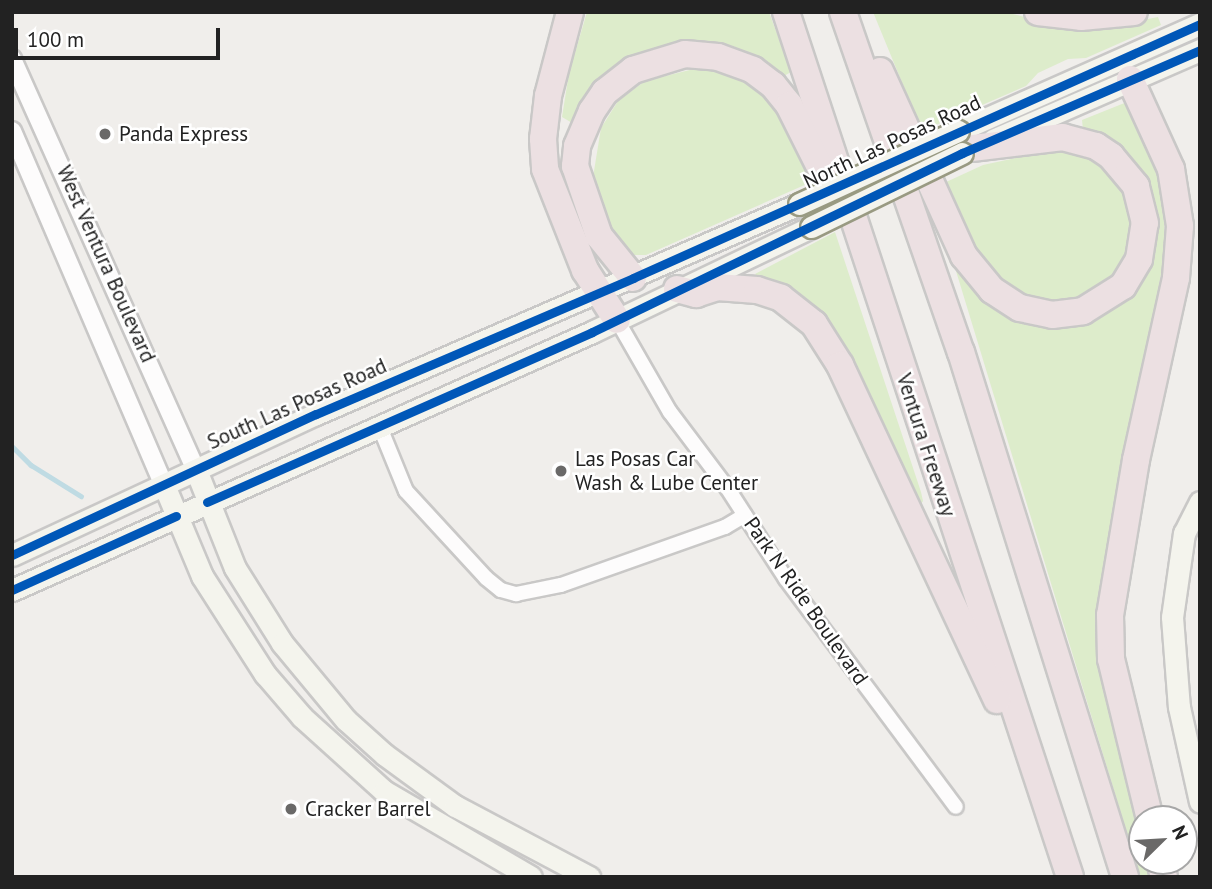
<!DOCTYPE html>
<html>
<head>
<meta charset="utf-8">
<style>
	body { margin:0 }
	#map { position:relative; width:1212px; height:889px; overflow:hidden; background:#f0eeeb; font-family:"PT Sans",sans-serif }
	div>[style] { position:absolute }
	.grass>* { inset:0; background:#ddeccb }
	.stream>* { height:4.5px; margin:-2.25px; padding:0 2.25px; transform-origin:2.25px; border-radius:2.25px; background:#bfdbe3 }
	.roads { filter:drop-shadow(2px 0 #c9c8c7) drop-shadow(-2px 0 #c9c8c7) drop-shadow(0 2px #c9c8c7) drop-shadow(0 -2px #c9c8c7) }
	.minor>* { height:14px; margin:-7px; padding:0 7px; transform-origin:7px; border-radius:7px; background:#fdfcfc }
	.tertiary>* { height:18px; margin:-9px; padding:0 9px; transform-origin:9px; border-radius:9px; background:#fdfcfc }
	.secondary>* { height:21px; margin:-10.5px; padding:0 10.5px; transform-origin:10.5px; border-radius:10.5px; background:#f4f4ed }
	.motorway>* { height:26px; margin:-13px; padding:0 13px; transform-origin:13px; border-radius:13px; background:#ece0e2 }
	.bridges { filter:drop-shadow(2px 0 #999a82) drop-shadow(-2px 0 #999a82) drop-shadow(0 2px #999a82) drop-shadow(0 -2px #999a82) }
	.secondary-bridge>* { height:21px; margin:-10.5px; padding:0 10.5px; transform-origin:10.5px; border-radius:10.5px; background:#f4f4ed }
	.cycleway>* { height:9px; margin:-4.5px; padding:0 4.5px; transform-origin:4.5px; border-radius:4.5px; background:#0057b8 }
	.dots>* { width:19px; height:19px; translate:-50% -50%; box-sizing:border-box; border:4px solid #fff; border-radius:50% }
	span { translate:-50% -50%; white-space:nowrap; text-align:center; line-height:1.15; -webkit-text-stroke:5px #fff; paint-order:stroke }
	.poi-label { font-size:21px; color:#222 }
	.left { translate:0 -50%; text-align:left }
	.street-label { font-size:21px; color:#222 }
	.frame { position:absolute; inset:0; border:14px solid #222; pointer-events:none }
	.north { position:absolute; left:1128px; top:805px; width:70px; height:70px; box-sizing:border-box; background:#fff; border:2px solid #a7a7a7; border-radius:50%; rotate:66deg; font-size:19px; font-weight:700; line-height:28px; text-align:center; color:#222 }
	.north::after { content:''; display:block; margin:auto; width:24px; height:32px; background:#6a6968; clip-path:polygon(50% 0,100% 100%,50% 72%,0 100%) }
	.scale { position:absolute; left:14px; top:28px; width:206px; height:32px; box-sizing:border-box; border:4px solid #222; border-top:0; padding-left:9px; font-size:21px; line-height:24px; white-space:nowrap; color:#222; -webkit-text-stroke:5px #fff; paint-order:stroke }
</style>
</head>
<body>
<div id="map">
	<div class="grass">
		<div style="clip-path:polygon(587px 12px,769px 12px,791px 72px,777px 80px,670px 49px,579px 127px,562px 117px,569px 73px)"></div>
		<div style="clip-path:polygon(873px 12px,1005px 12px,1052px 24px,1117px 25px,1158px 17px,1161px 25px,1086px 58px,1068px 59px,1038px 73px,1026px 86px,922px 131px)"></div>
		<div style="clip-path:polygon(702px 67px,750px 81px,776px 103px,816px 180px,646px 255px,629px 255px,615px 243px,593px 177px,601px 128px,618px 101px,645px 81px)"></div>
		<div style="clip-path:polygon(1127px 102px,1161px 183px,1166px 248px,1104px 580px,1142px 819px,1142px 861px,1155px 861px,1159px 877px,1140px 876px,956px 271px,964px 267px,1075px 321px,1154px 235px,1083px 130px,1082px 120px)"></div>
		<div style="clip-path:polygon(1067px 147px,1109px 167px,1134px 207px,1126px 265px,1099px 292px,1059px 305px,1018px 294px,1002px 284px,973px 248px,944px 183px,983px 165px)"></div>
		<div style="clip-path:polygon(835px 232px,921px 492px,923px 501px,919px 507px,847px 359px,755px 274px)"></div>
	</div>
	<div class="stream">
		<div style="left:12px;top:446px;width:27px;rotate:45deg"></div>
		<div style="left:31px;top:465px;width:59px;rotate:31.8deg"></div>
	</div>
	<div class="roads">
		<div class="minor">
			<div style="left:617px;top:320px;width:106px;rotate:60.1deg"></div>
			<div style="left:670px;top:412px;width:96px;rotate:53deg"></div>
			<div style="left:728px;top:489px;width:107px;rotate:57.2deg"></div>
			<div style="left:786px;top:579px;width:284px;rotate:53.3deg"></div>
			<div style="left:379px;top:425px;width:71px;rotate:67.8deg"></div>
			<div style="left:406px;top:491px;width:118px;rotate:47.4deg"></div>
			<div style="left:486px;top:578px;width:19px;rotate:39deg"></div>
			<div style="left:501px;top:590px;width:16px;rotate:15deg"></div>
			<div style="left:516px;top:594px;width:46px;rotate:-11.3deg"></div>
			<div style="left:561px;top:585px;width:174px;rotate:-19.5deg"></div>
			<div style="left:725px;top:527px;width:23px;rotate:-31deg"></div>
		</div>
		<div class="tertiary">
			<div style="left:12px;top:59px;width:450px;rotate:65.9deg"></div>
			<div style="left:12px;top:131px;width:385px;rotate:66.8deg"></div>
		</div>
		<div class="secondary">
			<div style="left:958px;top:131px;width:265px;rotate:-23.9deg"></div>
			<div style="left:993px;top:140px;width:226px;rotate:-23.5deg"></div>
			<div style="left:196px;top:470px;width:105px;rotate:68.3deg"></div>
			<div style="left:235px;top:568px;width:89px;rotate:57.9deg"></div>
			<div style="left:282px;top:643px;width:100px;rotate:50.3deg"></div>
			<div style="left:346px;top:720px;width:52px;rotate:41.9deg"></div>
			<div style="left:385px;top:755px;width:87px;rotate:36.1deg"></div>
			<div style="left:455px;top:806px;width:152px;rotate:27.9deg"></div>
			<div style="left:164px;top:485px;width:99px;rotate:67.3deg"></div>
			<div style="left:202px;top:576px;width:117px;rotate:57.3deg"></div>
			<div style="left:265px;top:674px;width:57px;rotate:49.3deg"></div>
			<div style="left:302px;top:717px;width:110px;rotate:42.1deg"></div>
			<div style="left:384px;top:791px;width:170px;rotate:30.3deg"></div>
			<div style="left:1200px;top:502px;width:35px;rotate:117deg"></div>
			<div style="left:1184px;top:533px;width:85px;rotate:98.1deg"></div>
			<div style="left:1172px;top:617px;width:90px;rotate:85.6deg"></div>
			<div style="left:1179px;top:707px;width:97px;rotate:77.5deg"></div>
			<div style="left:12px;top:555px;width:335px;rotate:-24.9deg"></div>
			<div style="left:316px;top:414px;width:527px;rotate:-23.5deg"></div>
			<div style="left:12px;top:590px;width:635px;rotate:-23.98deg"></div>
			<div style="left:592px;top:332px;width:243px;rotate:-25.6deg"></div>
		</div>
		<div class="motorway">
			<div style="left:570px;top:12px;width:87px;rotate:104.7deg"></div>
			<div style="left:548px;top:96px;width:43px;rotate:96.6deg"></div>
			<div style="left:543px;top:139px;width:30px;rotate:86deg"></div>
			<div style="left:545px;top:169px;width:109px;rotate:68.4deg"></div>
			<div style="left:585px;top:270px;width:59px;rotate:57.4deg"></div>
			<div style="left:786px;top:12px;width:910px;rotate:71.82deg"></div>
			<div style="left:843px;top:12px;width:360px;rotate:70.9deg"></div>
			<div style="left:961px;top:352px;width:550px;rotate:72.65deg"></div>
			<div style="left:1038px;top:12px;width:43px;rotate:6.6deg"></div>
			<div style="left:1081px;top:17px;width:53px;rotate:-5.4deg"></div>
			<div style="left:880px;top:71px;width:203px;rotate:65.6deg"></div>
			<div style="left:964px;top:256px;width:44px;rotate:50.5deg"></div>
			<div style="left:992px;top:290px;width:33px;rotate:33deg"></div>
			<div style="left:1020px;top:308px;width:33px;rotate:12deg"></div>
			<div style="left:1052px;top:315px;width:31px;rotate:-7deg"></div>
			<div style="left:1083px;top:311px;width:47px;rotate:-32deg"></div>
			<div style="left:1123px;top:286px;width:31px;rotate:-59deg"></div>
			<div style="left:1139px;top:259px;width:36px;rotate:-81deg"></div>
			<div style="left:1145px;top:223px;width:38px;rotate:-104deg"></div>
			<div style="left:1136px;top:186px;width:39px;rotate:-130deg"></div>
			<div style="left:1111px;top:156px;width:18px;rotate:-146deg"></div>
			<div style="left:1096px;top:146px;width:34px;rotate:-165deg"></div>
			<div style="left:1063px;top:137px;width:90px;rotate:173deg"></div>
			<div style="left:1130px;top:79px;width:99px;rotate:65.5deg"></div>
			<div style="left:1171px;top:169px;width:58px;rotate:81deg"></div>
			<div style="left:1180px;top:226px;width:52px;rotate:94.4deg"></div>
			<div style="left:1176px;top:278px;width:186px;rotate:102.4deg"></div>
			<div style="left:1136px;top:460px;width:157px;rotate:99.5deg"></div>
			<div style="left:1110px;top:615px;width:44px;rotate:88.7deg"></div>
			<div style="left:1111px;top:659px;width:165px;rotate:76.3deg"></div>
			<div style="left:633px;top:278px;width:54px;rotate:-129deg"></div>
			<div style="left:599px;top:236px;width:74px;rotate:-108.9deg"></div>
			<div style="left:575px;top:166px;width:20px;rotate:-84deg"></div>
			<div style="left:577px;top:146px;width:38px;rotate:-67deg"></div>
			<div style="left:592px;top:111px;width:23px;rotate:-56deg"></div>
			<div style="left:605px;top:92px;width:36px;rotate:-38deg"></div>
			<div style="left:633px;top:70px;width:54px;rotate:-17.1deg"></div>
			<div style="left:685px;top:54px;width:33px;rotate:5deg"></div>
			<div style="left:718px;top:57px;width:37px;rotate:20deg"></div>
			<div style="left:753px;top:70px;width:25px;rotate:37deg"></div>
			<div style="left:773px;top:85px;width:26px;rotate:51deg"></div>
			<div style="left:789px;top:105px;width:76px;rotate:63.4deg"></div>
			<div style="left:677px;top:289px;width:20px;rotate:15deg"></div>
			<div style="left:696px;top:294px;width:22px;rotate:-18deg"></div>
			<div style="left:717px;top:287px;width:40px;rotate:4.3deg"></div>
			<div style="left:757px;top:290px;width:25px;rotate:18deg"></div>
			<div style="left:781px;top:298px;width:42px;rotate:38.2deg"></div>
			<div style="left:814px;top:324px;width:49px;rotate:57.6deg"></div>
			<div style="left:840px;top:365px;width:370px;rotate:64.9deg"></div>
			<div style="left:1160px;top:861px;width:16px;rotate:76deg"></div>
		</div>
	</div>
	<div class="bridges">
		<div class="secondary-bridge">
			<div style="left:799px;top:204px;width:175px;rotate:-24.7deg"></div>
			<div style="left:811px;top:227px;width:168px;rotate:-26.1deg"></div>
		</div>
	</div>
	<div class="cycleway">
		<div style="left:207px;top:502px;width:421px;rotate:-23.8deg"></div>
		<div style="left:592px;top:332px;width:411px;rotate:-25.8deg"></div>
		<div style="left:962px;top:153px;width:259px;rotate:-23.4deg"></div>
		<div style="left:12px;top:555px;width:335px;rotate:-24.9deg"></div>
		<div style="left:316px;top:414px;width:345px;rotate:-23.2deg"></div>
		<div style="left:633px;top:278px;width:621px;rotate:-24.13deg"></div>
		<div style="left:12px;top:590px;width:180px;rotate:-24.3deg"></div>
	</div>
	<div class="dots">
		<div style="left:105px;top:134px;background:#6a6968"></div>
		<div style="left:561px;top:471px;background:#6a6968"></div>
		<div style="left:291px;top:809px;background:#6a6968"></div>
	</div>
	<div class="poi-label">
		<span class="left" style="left:119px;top:134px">Panda Express</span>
		<span class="left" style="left:575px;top:471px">Las Posas Car<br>Wash &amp; Lube Center</span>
		<span class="left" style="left:305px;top:809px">Cracker Barrel</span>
	</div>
	<div class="street-label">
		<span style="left:892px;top:142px;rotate:-25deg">North Las Posas Road</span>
		<span style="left:106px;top:264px;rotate:66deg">West Ventura Boulevard</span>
		<span style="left:297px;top:404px;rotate:-24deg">South Las Posas Road</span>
		<span style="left:926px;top:445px;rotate:72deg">Ventura Freeway</span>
		<span style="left:806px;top:601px;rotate:55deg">Park N Ride Boulevard</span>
	</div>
	<div class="frame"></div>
	<div class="north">N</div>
	<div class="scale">100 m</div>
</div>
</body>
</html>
